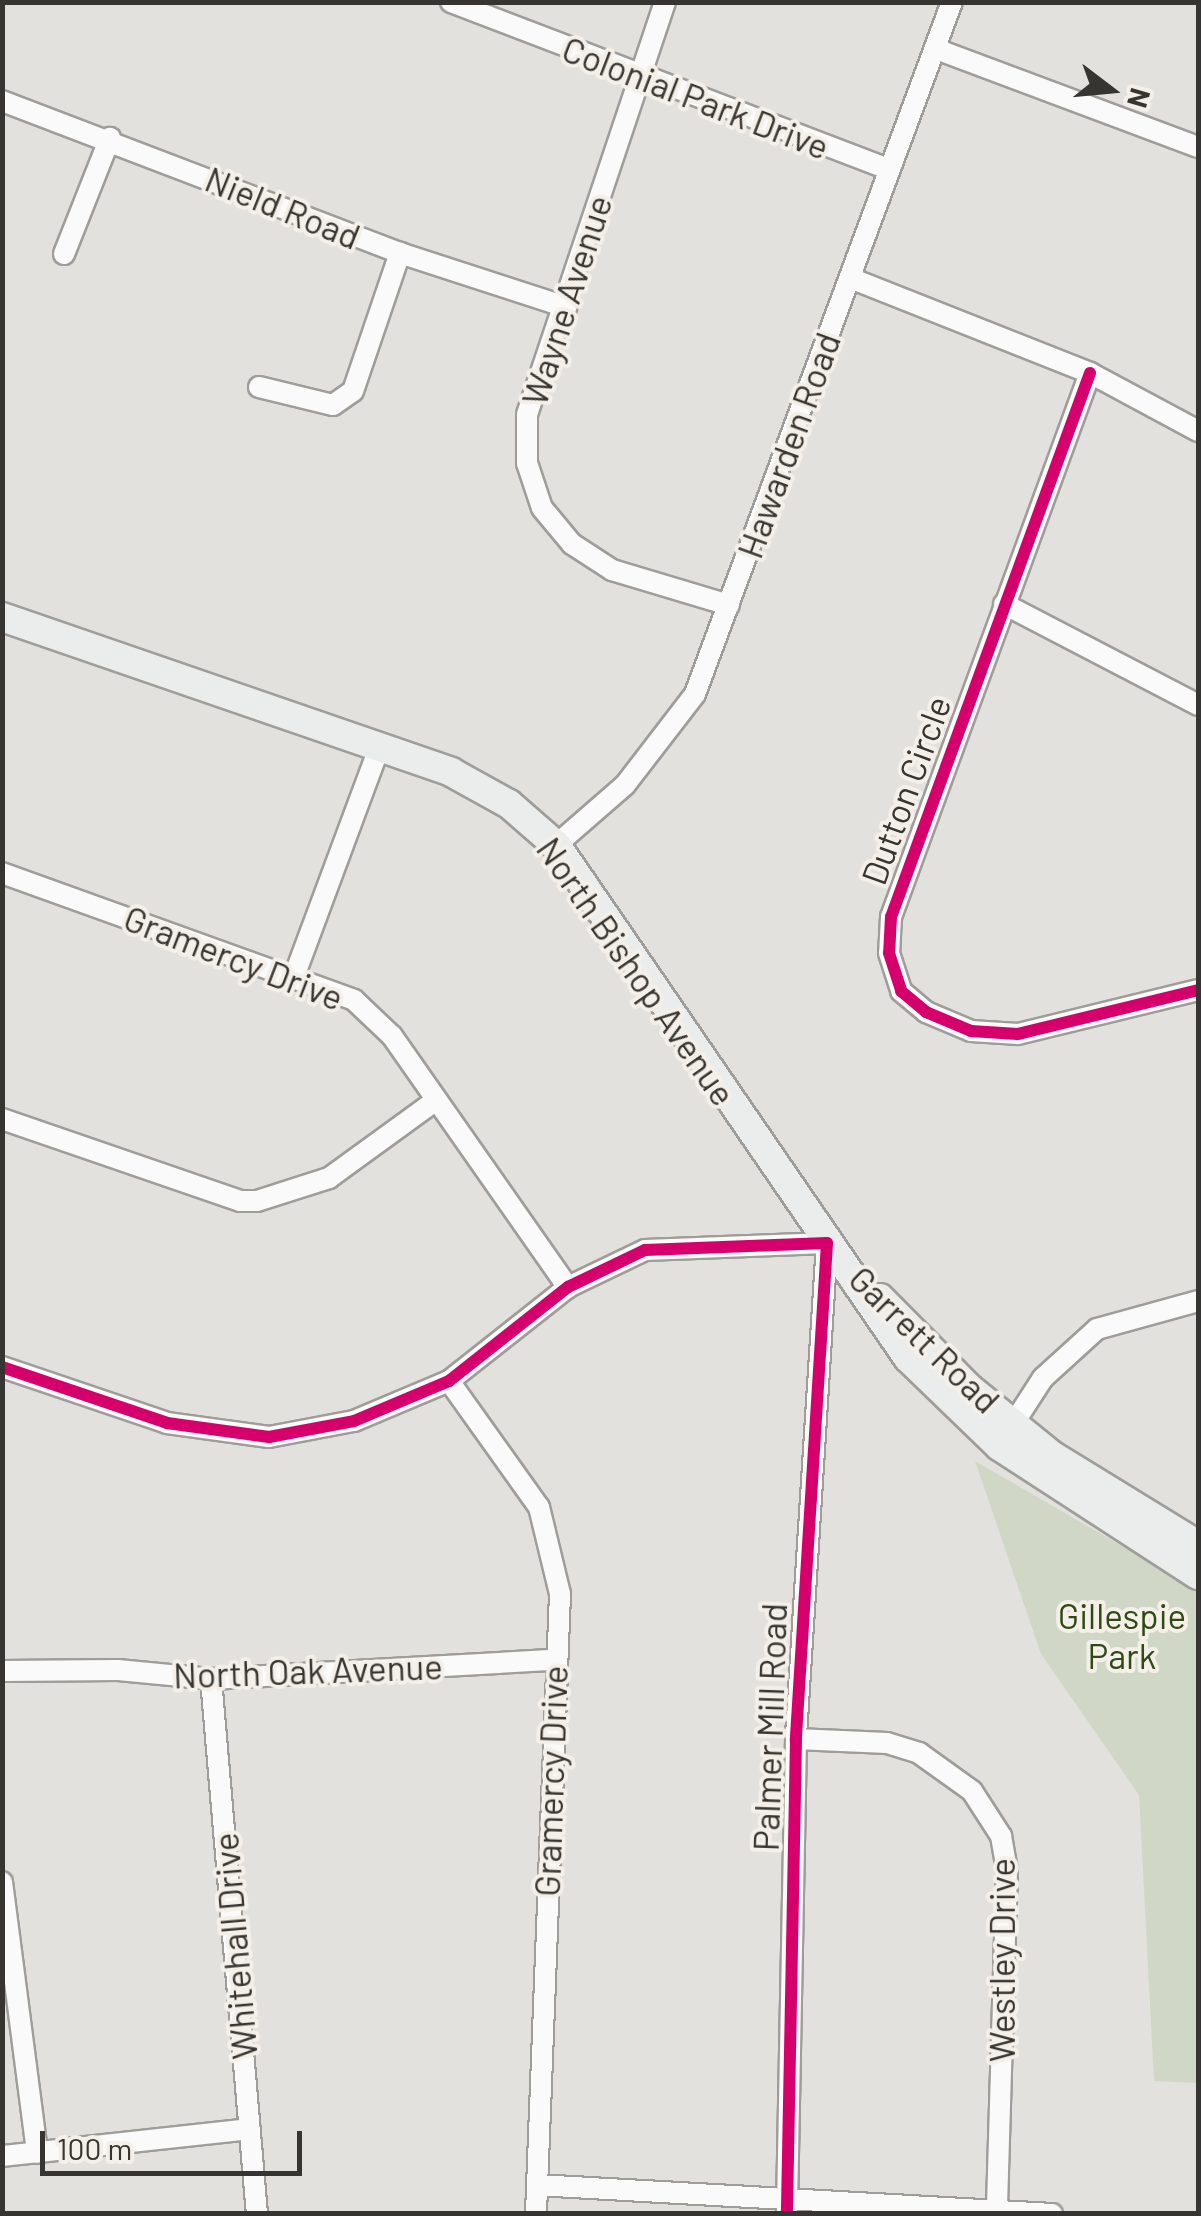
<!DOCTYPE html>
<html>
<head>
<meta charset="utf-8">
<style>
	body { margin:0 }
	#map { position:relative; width:1201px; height:2216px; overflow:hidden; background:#e3e1de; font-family:Barlow,sans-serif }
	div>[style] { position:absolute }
	.green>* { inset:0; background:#d0d7c7 }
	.roads { filter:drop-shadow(2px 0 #9f9d9a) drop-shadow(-2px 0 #9f9d9a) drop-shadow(0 2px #9f9d9a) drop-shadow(0 -2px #9f9d9a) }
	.minor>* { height:20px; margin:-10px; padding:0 10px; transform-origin:10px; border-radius:10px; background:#fbfafa }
	.secondary>* { height:28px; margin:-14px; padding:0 14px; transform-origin:14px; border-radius:14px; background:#eaedec }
	.cycleway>* { height:12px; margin:-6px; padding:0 6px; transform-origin:6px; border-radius:6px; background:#d6006c }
	span { translate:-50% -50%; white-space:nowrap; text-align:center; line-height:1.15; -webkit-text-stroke:8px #f4efe8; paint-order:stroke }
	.street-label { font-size:35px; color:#373532 }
	.park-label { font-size:35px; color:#304915 }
	.frame { position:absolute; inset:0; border:5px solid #373532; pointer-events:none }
	.north { position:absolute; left:1061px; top:40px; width:100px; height:100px; -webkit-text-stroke:8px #f4efe8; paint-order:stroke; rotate:106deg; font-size:28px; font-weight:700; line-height:40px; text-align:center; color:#373532 }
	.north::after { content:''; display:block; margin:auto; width:35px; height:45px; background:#373532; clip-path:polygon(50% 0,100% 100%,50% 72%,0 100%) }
	.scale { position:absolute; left:40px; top:2131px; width:262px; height:45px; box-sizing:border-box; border:5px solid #373532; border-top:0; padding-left:12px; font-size:30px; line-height:35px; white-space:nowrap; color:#373532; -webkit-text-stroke:8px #f4efe8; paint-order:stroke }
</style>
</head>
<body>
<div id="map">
	<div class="green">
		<div style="clip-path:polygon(975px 1461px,1198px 1590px,1198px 2083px,1154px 2081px,1139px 1795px,1041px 1654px)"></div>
	</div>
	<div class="roads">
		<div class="minor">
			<div style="left:451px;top:2px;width:466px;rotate:20.9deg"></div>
			<div style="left:665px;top:2px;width:435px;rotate:108.5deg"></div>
			<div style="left:527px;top:415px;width:48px;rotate:90deg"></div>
			<div style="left:527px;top:463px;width:47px;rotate:71.6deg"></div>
			<div style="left:542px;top:508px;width:47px;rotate:50.2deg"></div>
			<div style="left:572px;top:544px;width:48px;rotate:33deg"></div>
			<div style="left:612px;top:570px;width:122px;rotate:16.7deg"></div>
			<div style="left:936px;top:49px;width:280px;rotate:20.5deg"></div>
			<div style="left:2px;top:101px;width:426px;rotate:20.9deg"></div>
			<div style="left:400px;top:253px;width:175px;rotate:18deg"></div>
			<div style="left:64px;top:254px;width:125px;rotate:-68.4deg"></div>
			<div style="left:850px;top:278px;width:258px;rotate:21.6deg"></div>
			<div style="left:1090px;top:373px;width:123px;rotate:28.2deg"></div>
			<div style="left:1090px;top:373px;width:579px;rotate:110.09deg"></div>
			<div style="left:891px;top:917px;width:36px;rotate:93deg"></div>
			<div style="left:889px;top:953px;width:40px;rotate:72deg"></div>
			<div style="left:901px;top:991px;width:33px;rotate:40deg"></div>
			<div style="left:926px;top:1012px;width:49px;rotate:22.9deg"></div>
			<div style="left:971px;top:1031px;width:47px;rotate:3.7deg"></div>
			<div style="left:1018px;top:1034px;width:185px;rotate:-13.7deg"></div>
			<div style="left:259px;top:387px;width:76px;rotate:13.7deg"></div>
			<div style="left:333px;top:405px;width:24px;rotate:-35deg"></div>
			<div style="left:353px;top:391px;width:146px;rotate:-71.2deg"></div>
			<div style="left:1004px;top:604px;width:219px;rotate:27.5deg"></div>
			<div style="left:556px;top:845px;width:91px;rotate:-41deg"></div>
			<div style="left:625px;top:785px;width:115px;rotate:-52.4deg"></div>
			<div style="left:695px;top:694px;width:738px;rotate:-69.63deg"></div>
			<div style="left:2px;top:873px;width:374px;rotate:19.8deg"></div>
			<div style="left:354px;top:1000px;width:52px;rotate:43.5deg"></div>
			<div style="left:392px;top:1036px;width:307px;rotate:55deg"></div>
			<div style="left:295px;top:974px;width:241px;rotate:-69.6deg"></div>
			<div style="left:2px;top:1119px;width:252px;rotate:19deg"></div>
			<div style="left:240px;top:1201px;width:17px"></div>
			<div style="left:257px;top:1201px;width:76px;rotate:-17.7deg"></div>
			<div style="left:329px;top:1178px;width:131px;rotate:-36deg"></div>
			<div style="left:2px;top:1367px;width:174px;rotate:18.7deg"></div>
			<div style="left:167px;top:1423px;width:103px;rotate:7.8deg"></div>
			<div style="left:269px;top:1437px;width:86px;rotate:-10.7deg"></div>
			<div style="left:354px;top:1421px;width:103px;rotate:-22.8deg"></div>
			<div style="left:449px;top:1381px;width:152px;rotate:-38.3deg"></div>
			<div style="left:568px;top:1287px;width:85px;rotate:-25.7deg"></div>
			<div style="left:645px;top:1250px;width:182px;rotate:-2.2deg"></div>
			<div style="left:827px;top:1243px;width:497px;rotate:93.6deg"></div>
			<div style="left:796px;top:1739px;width:475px;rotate:91.1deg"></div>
			<div style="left:449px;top:1381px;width:155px;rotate:54.5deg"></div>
			<div style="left:539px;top:1507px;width:89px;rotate:76.4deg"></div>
			<div style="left:560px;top:1594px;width:620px;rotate:92.22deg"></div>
			<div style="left:1008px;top:1432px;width:64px;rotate:-57.1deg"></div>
			<div style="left:1043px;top:1378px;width:73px;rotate:-42.2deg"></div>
			<div style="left:1097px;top:1329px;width:105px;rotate:-15.5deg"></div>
			<div style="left:2px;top:1671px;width:116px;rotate:-0.5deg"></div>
			<div style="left:118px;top:1670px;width:93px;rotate:5.5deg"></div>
			<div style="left:211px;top:1679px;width:343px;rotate:-3.2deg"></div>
			<div style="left:211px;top:1679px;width:537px;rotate:85.09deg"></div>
			<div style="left:796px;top:1739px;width:91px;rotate:2.5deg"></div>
			<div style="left:887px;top:1743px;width:34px;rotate:17deg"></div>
			<div style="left:919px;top:1753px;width:65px;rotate:35.6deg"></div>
			<div style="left:972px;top:1791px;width:54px;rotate:57.2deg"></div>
			<div style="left:1001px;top:1836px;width:34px;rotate:80deg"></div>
			<div style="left:1007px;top:1869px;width:339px;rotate:91.7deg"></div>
			<div style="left:2px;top:1882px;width:273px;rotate:82.6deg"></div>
			<div style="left:2px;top:2156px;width:249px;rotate:-6.2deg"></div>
			<div style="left:537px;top:2185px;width:516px;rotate:3.22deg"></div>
		</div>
		<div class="secondary">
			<div style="left:2px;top:617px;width:475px;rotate:19deg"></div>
			<div style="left:451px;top:772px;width:66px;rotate:28.9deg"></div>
			<div style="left:509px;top:804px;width:62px;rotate:41.1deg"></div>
			<div style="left:556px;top:845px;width:622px;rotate:55.54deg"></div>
			<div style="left:908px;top:1358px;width:127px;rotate:44deg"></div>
			<div style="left:999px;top:1446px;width:237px;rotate:33deg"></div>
			<div style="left:880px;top:1298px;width:125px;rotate:45.3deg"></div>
			<div style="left:968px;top:1387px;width:109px;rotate:39.1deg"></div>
			<div style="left:1053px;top:1456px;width:170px;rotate:31.5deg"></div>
		</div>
	</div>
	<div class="cycleway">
		<div style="left:1090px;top:373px;width:579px;rotate:110.09deg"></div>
		<div style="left:891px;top:917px;width:36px;rotate:93deg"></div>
		<div style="left:889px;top:953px;width:40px;rotate:72deg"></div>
		<div style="left:901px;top:991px;width:33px;rotate:40deg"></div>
		<div style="left:926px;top:1012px;width:49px;rotate:22.9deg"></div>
		<div style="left:971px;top:1031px;width:47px;rotate:3.7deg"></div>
		<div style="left:1018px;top:1034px;width:185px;rotate:-13.7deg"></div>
		<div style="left:2px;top:1367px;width:174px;rotate:18.7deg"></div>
		<div style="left:167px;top:1423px;width:103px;rotate:7.8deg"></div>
		<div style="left:269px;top:1437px;width:86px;rotate:-10.7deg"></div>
		<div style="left:354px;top:1421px;width:103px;rotate:-22.8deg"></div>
		<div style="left:449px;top:1381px;width:152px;rotate:-38.3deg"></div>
		<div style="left:568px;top:1287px;width:85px;rotate:-25.7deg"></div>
		<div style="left:645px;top:1250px;width:182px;rotate:-2.2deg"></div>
		<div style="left:827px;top:1243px;width:497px;rotate:93.6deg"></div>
		<div style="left:796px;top:1739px;width:475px;rotate:91.1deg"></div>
	</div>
	<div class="street-label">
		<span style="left:696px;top:97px;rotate:21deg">Colonial Park Drive</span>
		<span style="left:283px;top:207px;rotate:22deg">Nield Road</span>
		<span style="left:566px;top:300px;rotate:-72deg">Wayne Avenue</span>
		<span style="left:788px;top:445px;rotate:-70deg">Hawarden Road</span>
		<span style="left:905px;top:790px;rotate:-70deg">Dutton Circle</span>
		<span style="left:234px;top:957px;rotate:21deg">Gramercy Drive</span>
		<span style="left:637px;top:971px;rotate:55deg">North Bishop Avenue</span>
		<span style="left:925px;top:1339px;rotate:44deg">Garrett Road</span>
		<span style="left:308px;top:1670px;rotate:-2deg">North Oak Avenue</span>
		<span style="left:769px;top:1727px;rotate:-88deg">Palmer Mill Road</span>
		<span style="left:550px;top:1781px;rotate:-88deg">Gramercy Drive</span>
		<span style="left:234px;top:1946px;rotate:-95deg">Whitehall Drive</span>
		<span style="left:1001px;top:1960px;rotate:-90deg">Westley Drive</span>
	</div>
	<div class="park-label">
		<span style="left:1122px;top:1635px">Gillespie<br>Park</span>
	</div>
	<div class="frame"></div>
	<div class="north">N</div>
	<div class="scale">100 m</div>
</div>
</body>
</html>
